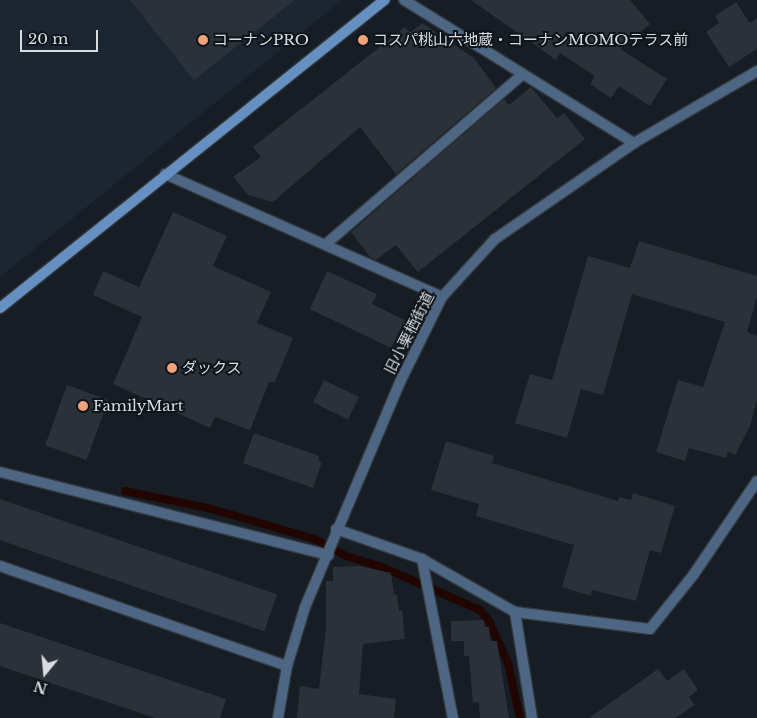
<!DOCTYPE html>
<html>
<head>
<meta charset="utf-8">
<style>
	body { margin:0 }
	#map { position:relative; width:757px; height:718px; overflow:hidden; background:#171d24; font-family:"Libre Baskerville","Noto Sans JP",serif }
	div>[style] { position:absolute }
	.built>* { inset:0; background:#1c2632 }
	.stream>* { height:8px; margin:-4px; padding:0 4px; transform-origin:4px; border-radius:4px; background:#200500 }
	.building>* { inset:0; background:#2b3139; transform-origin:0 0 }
	.roads { filter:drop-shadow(1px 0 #32383e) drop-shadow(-1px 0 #32383e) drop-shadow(0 1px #32383e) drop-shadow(0 -1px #32383e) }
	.street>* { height:10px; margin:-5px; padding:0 5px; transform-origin:5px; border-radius:5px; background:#4c6684 }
	.secondary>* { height:10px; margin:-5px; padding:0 5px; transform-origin:5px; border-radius:5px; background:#6690c1 }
	.dots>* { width:14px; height:14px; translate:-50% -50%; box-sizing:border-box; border:2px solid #0e141b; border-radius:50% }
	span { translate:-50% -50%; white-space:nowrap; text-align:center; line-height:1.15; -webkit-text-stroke:4px #0e141b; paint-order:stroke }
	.poi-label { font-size:15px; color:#d8dce1 }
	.left { translate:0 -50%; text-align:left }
	.street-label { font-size:15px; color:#d8dce1 }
	.north { position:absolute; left:20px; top:648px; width:50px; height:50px; -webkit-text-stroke:4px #0e141b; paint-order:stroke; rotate:197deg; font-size:14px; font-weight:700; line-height:20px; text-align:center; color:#d8dce1 }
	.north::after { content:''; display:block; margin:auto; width:18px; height:22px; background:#d8dce1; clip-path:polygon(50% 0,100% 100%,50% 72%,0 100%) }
	.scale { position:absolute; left:20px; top:30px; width:78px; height:22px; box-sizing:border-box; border:2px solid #d8dce1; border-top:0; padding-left:6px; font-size:15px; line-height:18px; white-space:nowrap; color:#d8dce1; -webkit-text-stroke:4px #0e141b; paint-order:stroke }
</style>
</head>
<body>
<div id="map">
	<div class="built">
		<div style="clip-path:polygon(0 0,342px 0,0 277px)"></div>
	</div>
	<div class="stream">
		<div style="left:125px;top:491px;width:85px;rotate:11.6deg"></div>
		<div style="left:208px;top:508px;width:111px;rotate:16.2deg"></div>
		<div style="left:315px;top:539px;width:35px;rotate:29deg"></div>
		<div style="left:346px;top:556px;width:38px;rotate:17deg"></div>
		<div style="left:382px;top:567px;width:107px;rotate:23.7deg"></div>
		<div style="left:480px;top:610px;width:14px;rotate:51deg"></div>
		<div style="left:489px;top:621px;width:46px;rotate:65.7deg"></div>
		<div style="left:508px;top:663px;width:56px;rotate:77.7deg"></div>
	</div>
	<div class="building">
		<div style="clip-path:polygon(130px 0,295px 0,194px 80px)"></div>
		<div style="clip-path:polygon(471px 0,630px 0,650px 24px,620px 49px,667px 79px,650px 106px,619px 86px,611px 98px,590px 84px,595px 76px,560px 53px,556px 60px)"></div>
		<div style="clip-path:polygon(736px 2px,750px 23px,757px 18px,757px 49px,729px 67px,706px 32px,719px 23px,715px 16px)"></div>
		<div style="clip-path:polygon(422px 23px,474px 58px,496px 88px,396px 174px,360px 127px,273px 202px,248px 195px,233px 177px,261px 157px,253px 147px,405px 27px,410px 33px)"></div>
		<div style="clip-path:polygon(531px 87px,557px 118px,564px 113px,585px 139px,418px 272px,396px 245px,376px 260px,371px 258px,351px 232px,504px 99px,509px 105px)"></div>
		<div style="clip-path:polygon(173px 212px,227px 236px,213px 266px,271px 292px,257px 323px,293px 338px,275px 382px,269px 382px,250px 430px,215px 417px,210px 428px,113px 384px,142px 317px,93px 295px,103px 271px,139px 287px)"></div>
		<div style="clip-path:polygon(639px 241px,757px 276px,757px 297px,747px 332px,757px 336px,757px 400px,750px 426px,735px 455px,728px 452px,726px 458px,689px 448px,685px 461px,656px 452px,678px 380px,703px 387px,725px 322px,632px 294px,603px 395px,581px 389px,567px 438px,515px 423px,530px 374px,552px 380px,588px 256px,630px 268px)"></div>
		<div style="clip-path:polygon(327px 271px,377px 294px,372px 304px,405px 320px,391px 348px,310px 309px)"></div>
		<div style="left:324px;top:380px;width:39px;height:25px;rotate:26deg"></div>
		<div style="left:67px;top:385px;width:44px;height:64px;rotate:20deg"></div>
		<div style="clip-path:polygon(254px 433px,319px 456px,318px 460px,322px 462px,313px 488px,243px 463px)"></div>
		<div style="clip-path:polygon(446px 441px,494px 456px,492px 463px,618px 501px,619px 497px,631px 500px,633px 493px,675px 506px,661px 553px,650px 550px,636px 601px,592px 590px,591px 596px,562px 587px,574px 545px,476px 516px,479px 504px,431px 490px)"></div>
		<div style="left:0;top:499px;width:293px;height:39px;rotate:19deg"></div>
		<div style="clip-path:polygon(359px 566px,391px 573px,394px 595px,397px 595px,399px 611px,402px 610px,405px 639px,363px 644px,359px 694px,396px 699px,394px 718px,297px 718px,300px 686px,319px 689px,326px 628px,326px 581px,333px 581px,333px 567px)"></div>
		<div style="clip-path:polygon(484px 620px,484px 627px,489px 627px,490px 641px,497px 641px,509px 718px,480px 718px,479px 702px,473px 703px,469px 656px,464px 656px,464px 641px,451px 641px,451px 621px)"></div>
		<div style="clip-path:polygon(0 623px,226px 699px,220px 718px,155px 718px,0 666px)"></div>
		<div style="clip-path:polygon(658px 669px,667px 681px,684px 669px,698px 690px,689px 697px,695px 705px,675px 718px,589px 718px)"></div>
	</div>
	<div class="roads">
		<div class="street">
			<div style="left:404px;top:0;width:271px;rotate:31.9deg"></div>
			<div style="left:165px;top:174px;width:303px;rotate:23.9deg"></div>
			<div style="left:326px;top:244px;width:260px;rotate:-40.8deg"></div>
			<div style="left:0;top:472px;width:339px;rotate:14.2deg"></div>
			<div style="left:336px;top:529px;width:91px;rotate:19.2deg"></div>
			<div style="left:422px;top:559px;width:107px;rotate:29.7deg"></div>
			<div style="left:515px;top:612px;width:136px;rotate:7.2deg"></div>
			<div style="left:650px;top:629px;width:70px;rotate:-51.3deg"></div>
			<div style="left:694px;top:574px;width:112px;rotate:-55.9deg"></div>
			<div style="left:422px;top:559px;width:162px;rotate:79deg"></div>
			<div style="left:0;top:566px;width:304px;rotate:19.2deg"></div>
			<div style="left:515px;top:612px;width:107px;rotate:80.9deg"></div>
			<div style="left:278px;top:718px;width:53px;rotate:-80.2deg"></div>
			<div style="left:287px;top:666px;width:62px;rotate:-73deg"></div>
			<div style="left:305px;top:607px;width:246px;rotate:-67.1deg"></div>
			<div style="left:401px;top:380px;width:93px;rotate:-63.7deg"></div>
			<div style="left:442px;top:297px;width:79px;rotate:-47.6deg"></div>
			<div style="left:495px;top:239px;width:169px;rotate:-34.6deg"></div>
			<div style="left:634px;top:143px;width:143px;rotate:-30.3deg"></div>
		</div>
		<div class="secondary">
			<div style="left:0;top:308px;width:493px;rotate:-38.7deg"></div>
		</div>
	</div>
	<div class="dots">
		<div style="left:203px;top:40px;background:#f0a279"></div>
		<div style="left:363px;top:40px;background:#f0a279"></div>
		<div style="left:172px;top:368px;background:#f0a279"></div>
		<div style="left:83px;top:406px;background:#f0a279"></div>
	</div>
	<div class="poi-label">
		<span class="left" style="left:213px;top:40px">コーナンPRO</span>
		<span class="left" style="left:373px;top:40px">コスパ桃山六地蔵・コーナンMOMOテラス前</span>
		<span class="left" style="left:182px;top:368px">ダックス</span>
		<span class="left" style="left:93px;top:406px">FamilyMart</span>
	</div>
	<div class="street-label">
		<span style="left:409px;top:333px;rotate:-63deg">旧小栗栖街道</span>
	</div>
	<div class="north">N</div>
	<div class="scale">20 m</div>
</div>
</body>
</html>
